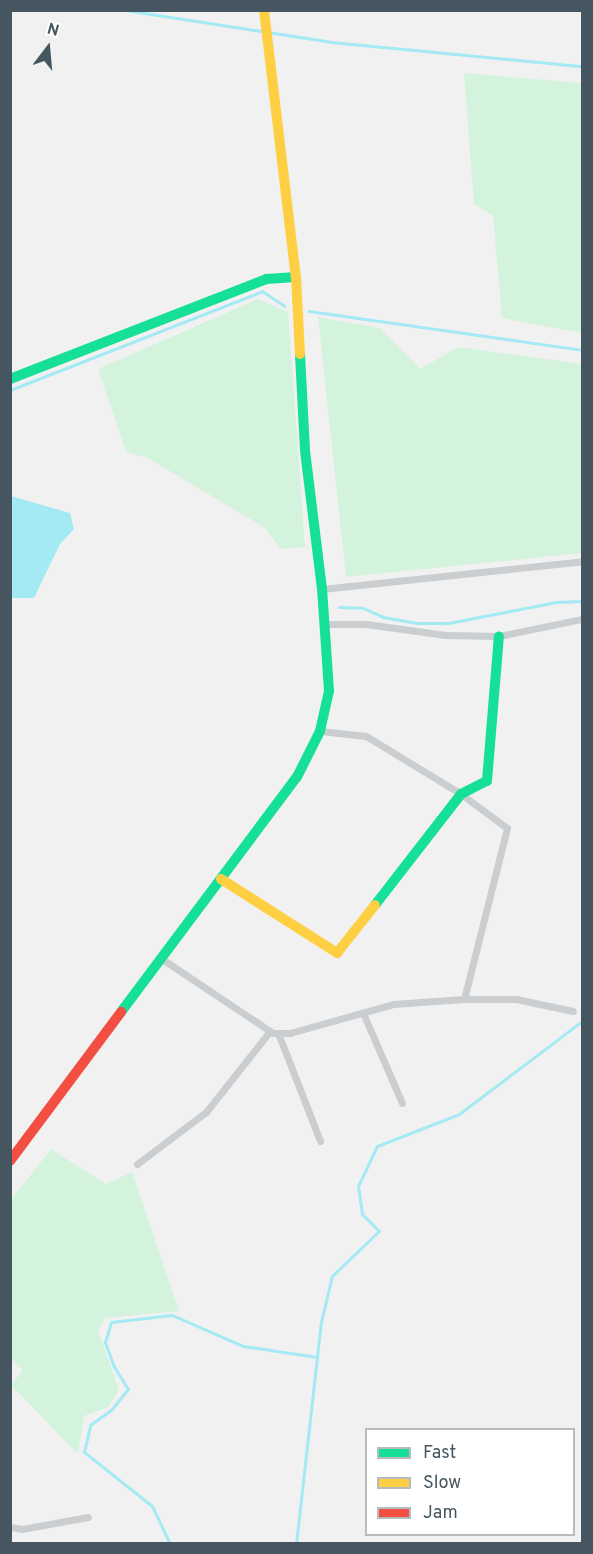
<!DOCTYPE html>
<html>
<head>
<meta charset="utf-8">
<style>
	body { margin:0 }
	#map { position:relative; width:593px; height:1554px; overflow:hidden; background:#f2f1f1; font-family:Overpass,sans-serif }
	div>[style] { position:absolute }
	.green>* { inset:0; background:#d4f3dd }
	.water>* { inset:0; background:#a4eaf4 }
	.stream>* { height:3px; margin:-1.5px; padding:0 1.5px; transform-origin:1.5px; border-radius:1.5px; background:#a4eaf4 }
	.street>* { height:7px; margin:-3.5px; padding:0 3.5px; transform-origin:3.5px; border-radius:3.5px; background:#caced1 }
	.fast>* { height:10px; margin:-5px; padding:0 5px; transform-origin:5px; border-radius:5px; background:#16e098 }
	.slow>* { height:10px; margin:-5px; padding:0 5px; transform-origin:5px; border-radius:5px; background:#ffcf43 }
	.jam>* { height:10px; margin:-5px; padding:0 5px; transform-origin:5px; border-radius:5px; background:#f24e42 }
	span { translate:-50% -50%; white-space:nowrap; text-align:center; line-height:1.15; -webkit-text-stroke:4.5px #fff; paint-order:stroke }
	.frame { position:absolute; inset:0; border:12px solid #465660; pointer-events:none }
	.legend { position:absolute; left:365px; top:1428px; width:210px; height:108px; box-sizing:border-box; background:#fff; border:2px solid #b5bbbf; margin:0; padding:8px 10px; list-style:none; font-size:18px; color:#465660 }
	.legend li { display:flex; align-items:center; gap:12px; height:30px }
	.legend b { width:30px; border:2px solid #b5bbbf }
	.north { position:absolute; left:18px; top:18px; width:60px; height:60px; -webkit-text-stroke:4px #fff; paint-order:stroke; rotate:16deg; font-size:16px; font-weight:700; line-height:24px; text-align:center; color:#465660 }
	.north::after { content:''; display:block; margin:auto; width:21px; height:27px; background:#465660; clip-path:polygon(50% 0,100% 100%,50% 72%,0 100%) }
</style>
</head>
<body>
<div id="map">
	<div class="green">
		<div style="clip-path:polygon(464px 73px,582px 83px,582px 333px,502px 318px,493px 216px,474px 204px)"></div>
		<div style="clip-path:polygon(258px 299px,288px 312px,305px 547px,281px 549px,265px 528px,148px 458px,126px 452px,98px 369px)"></div>
		<div style="clip-path:polygon(318px 317px,380px 328px,420px 369px,458px 347px,582px 364px,582px 553px,346px 577px)"></div>
		<div style="clip-path:polygon(51px 1149px,106px 1184px,132px 1172px,179px 1311px,105px 1318px,98px 1330px,119px 1390px,108px 1407px,84px 1416px,78px 1454px,11px 1385px,23px 1370px,11px 1358px,11px 1200px)"></div>
	</div>
	<div class="water">
		<div style="clip-path:polygon(11px 496px,70px 513px,74px 529px,60px 544px,34px 598px,11px 598px)"></div>
	</div>
	<div class="stream">
		<div style="left:125px;top:10px;width:208px;rotate:8.8deg"></div>
		<div style="left:331px;top:42px;width:252px;rotate:5.5deg"></div>
		<div style="left:309px;top:311px;width:276px;rotate:8.1deg"></div>
		<div style="left:10px;top:390px;width:271px;rotate:-21.4deg"></div>
		<div style="left:262px;top:291px;width:27px;rotate:34deg"></div>
		<div style="left:339px;top:607px;width:24px;rotate:2deg"></div>
		<div style="left:363px;top:608px;width:22px;rotate:24deg"></div>
		<div style="left:383px;top:617px;width:36px;rotate:10deg"></div>
		<div style="left:418px;top:623px;width:31px"></div>
		<div style="left:449px;top:623px;width:109px;rotate:-11.1deg"></div>
		<div style="left:556px;top:602px;width:26px;rotate:-2deg"></div>
		<div style="left:170px;top:1544px;width:42px;rotate:-115.3deg"></div>
		<div style="left:152px;top:1506px;width:87px;rotate:-141.5deg"></div>
		<div style="left:84px;top:1452px;width:28px;rotate:-77deg"></div>
		<div style="left:90px;top:1425px;width:26px;rotate:-36deg"></div>
		<div style="left:111px;top:1410px;width:27px;rotate:-51deg"></div>
		<div style="left:128px;top:1389px;width:26px;rotate:-122deg"></div>
		<div style="left:114px;top:1367px;width:27px;rotate:-110deg"></div>
		<div style="left:105px;top:1342px;width:21px;rotate:-73deg"></div>
		<div style="left:111px;top:1322px;width:61px;rotate:-6.5deg"></div>
		<div style="left:172px;top:1315px;width:77px;rotate:23.6deg"></div>
		<div style="left:243px;top:1346px;width:75px;rotate:8.5deg"></div>
		<div style="left:296px;top:1544px;width:223px;rotate:-83.6deg"></div>
		<div style="left:321px;top:1322px;width:47px;rotate:-76.6deg"></div>
		<div style="left:332px;top:1276px;width:65px;rotate:-43.8deg"></div>
		<div style="left:379px;top:1231px;width:24px;rotate:-135deg"></div>
		<div style="left:362px;top:1214px;width:28px;rotate:-98deg"></div>
		<div style="left:358px;top:1186px;width:44px;rotate:-64.6deg"></div>
		<div style="left:377px;top:1146px;width:88px;rotate:-21.3deg"></div>
		<div style="left:459px;top:1114px;width:154px;rotate:-37.1deg"></div>
	</div>
	<div class="street">
		<div style="left:322px;top:589px;width:262px;rotate:-6.1deg"></div>
		<div style="left:324px;top:624px;width:42px"></div>
		<div style="left:366px;top:624px;width:80px;rotate:7.9deg"></div>
		<div style="left:445px;top:635px;width:54px;rotate:1.1deg"></div>
		<div style="left:499px;top:636px;width:85px;rotate:-11.6deg"></div>
		<div style="left:320px;top:731px;width:46px;rotate:6.2deg"></div>
		<div style="left:366px;top:736px;width:111px;rotate:31.4deg"></div>
		<div style="left:461px;top:794px;width:57px;rotate:36.5deg"></div>
		<div style="left:507px;top:828px;width:176px;rotate:104.1deg"></div>
		<div style="left:162px;top:959px;width:133px;rotate:33.7deg"></div>
		<div style="left:273px;top:1033px;width:17px"></div>
		<div style="left:290px;top:1033px;width:107px;rotate:-15.7deg"></div>
		<div style="left:393px;top:1004px;width:71px;rotate:-4deg"></div>
		<div style="left:464px;top:999px;width:52px"></div>
		<div style="left:516px;top:999px;width:58px;rotate:11.9deg"></div>
		<div style="left:363px;top:1013px;width:98px;rotate:66.6deg"></div>
		<div style="left:278px;top:1033px;width:116px;rotate:68.7deg"></div>
		<div style="left:137px;top:1164px;width:86px;rotate:-37deg"></div>
		<div style="left:206px;top:1112px;width:103px;rotate:-51.7deg"></div>
		<div style="left:10px;top:1527px;width:12px;rotate:9deg"></div>
		<div style="left:22px;top:1529px;width:67px;rotate:-10.3deg"></div>
	</div>
	<div class="fast">
		<div style="left:10px;top:379px;width:275px;rotate:-21.3deg"></div>
		<div style="left:266px;top:279px;width:30px;rotate:-4deg"></div>
		<div style="left:375px;top:905px;width:140px;rotate:-52.2deg"></div>
		<div style="left:461px;top:794px;width:29px;rotate:-27deg"></div>
		<div style="left:487px;top:781px;width:145px;rotate:-85.3deg"></div>
		<div style="left:121px;top:1012px;width:294px;rotate:-53.2deg"></div>
		<div style="left:297px;top:777px;width:51px;rotate:-63.4deg"></div>
		<div style="left:320px;top:731px;width:41px;rotate:-77.3deg"></div>
		<div style="left:329px;top:691px;width:102px;rotate:-93.9deg"></div>
		<div style="left:322px;top:589px;width:140px;rotate:-97deg"></div>
		<div style="left:305px;top:450px;width:96px;rotate:-93deg"></div>
	</div>
	<div class="slow">
		<div style="left:264px;top:10px;width:269px;rotate:83.2deg"></div>
		<div style="left:296px;top:277px;width:77px;rotate:87deg"></div>
		<div style="left:221px;top:879px;width:138px;rotate:32.5deg"></div>
		<div style="left:337px;top:953px;width:61px;rotate:-51.6deg"></div>
	</div>
	<div class="jam">
		<div style="left:10px;top:1161px;width:186px;rotate:-53.3deg"></div>
	</div>
	<div class="frame"></div>
	<ul class="legend">
	<li><b style="height:8px;background:#16e098"></b>Fast</li>
	<li><b style="height:8px;background:#ffcf43"></b>Slow</li>
	<li><b style="height:8px;background:#f24e42"></b>Jam</li>
	</ul>
	<div class="north">N</div>
</div>
</body>
</html>
